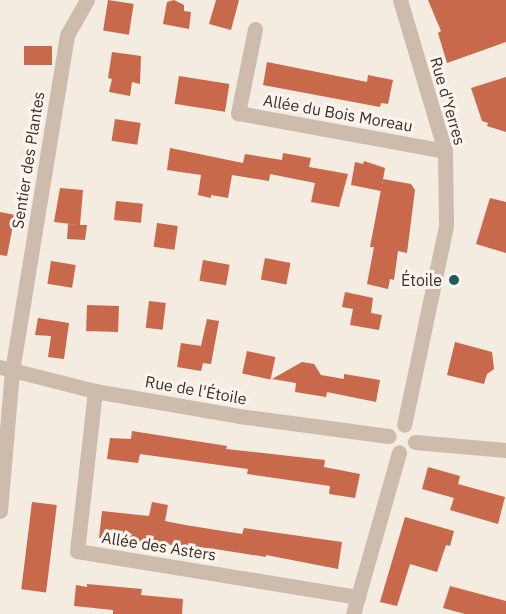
<!DOCTYPE html>
<html>
<head>
<meta charset="utf-8">
<style>
	body { margin:0 }
	#map { position:relative; width:506px; height:614px; overflow:hidden; background:#f4ebe1; font-family:"IBM Plex Sans",sans-serif }
	div>[style] { position:absolute }
	.building>* { inset:0; background:#c8694b; transform-origin:0 0 }
	.street>* { height:15px; margin:-7.5px; padding:0 7.5px; transform-origin:7.5px; border-radius:7.5px; background:#cdbbac }
	.dots>* { width:16px; height:16px; translate:-50% -50%; box-sizing:border-box; border:3px solid #fbf5ee; border-radius:50% }
	span { translate:-50% -50%; white-space:nowrap; text-align:center; line-height:1.15; -webkit-text-stroke:6px #fbf5ee; paint-order:stroke }
	.street-label { font-size:16px; color:#3b302b }
	.poi-label { font-size:16px; color:#3b302b }
	.right { translate:-100% -50%; text-align:right }
</style>
</head>
<body>
<div id="map">
	<div class="building">
		<div style="left:108px;top:0;width:26px;height:31px;rotate:9deg"></div>
		<div style="clip-path:polygon(174px 0,184px 5px,184px 11px,191px 12px,189px 29px,163px 24px,167px 2px)"></div>
		<div style="clip-path:polygon(216px 0,239px 0,231px 30px,209px 24px)"></div>
		<div style="clip-path:polygon(428px 0,506px 0,506px 42px,447px 63px,438px 33px,441px 31px)"></div>
		<div style="left:52px;top:46px;width:19px;height:28px;rotate:90deg"></div>
		<div style="clip-path:polygon(112px 52px,141px 56px,140px 84px,132px 82px,130px 96px,109px 92px,112px 79px,108px 78px)"></div>
		<div style="clip-path:polygon(267px 62px,367px 82px,368px 75px,393px 80px,388px 104px,381px 103px,380px 107px,263px 85px)"></div>
		<div style="left:179px;top:76px;width:51px;height:28px;rotate:9deg"></div>
		<div style="clip-path:polygon(506px 77px,506px 132px,487px 126px,488px 123px,482px 121px,471px 88px)"></div>
		<div style="left:115px;top:119px;width:26px;height:22px;rotate:9deg"></div>
		<div style="clip-path:polygon(170px 148px,243px 163px,245px 154px,282px 160px,283px 153px,311px 158px,309px 167px,348px 174px,339px 207px,311px 202px,315px 183px,270px 174px,269px 181px,232px 175px,228px 198px,211px 195px,211px 198px,198px 195px,201px 175px,167px 170px)"></div>
		<div style="clip-path:polygon(364px 161px,385px 168px,381px 191px,351px 185px,355px 162px,363px 164px)"></div>
		<div style="clip-path:polygon(383px 179px,411px 184px,415px 190px,407px 253px,398px 251px,394px 280px,390px 279px,388px 289px,367px 284px,374px 247px,370px 247px)"></div>
		<div style="clip-path:polygon(60px 188px,83px 190px,80px 225px,87px 225px,85px 240px,67px 239px,68px 224px,79px 225px,54px 222px)"></div>
		<div style="clip-path:polygon(490px 198px,506px 202px,506px 253px,476px 244px)"></div>
		<div style="left:116px;top:201px;width:27px;height:19px;rotate:6deg"></div>
		<div style="clip-path:polygon(0 212px,15px 215px,7px 256px,0 255px)"></div>
		<div style="left:157px;top:223px;width:21px;height:24px;rotate:8deg"></div>
		<div style="left:265px;top:258px;width:26px;height:22px;rotate:11deg"></div>
		<div style="left:203px;top:260px;width:27px;height:21px;rotate:10deg"></div>
		<div style="left:51px;top:261px;width:25px;height:23px;rotate:9deg"></div>
		<div style="clip-path:polygon(345px 292px,373px 298px,371px 313px,382px 315px,379px 330px,350px 325px,353px 309px,342px 307px)"></div>
		<div style="left:149px;top:301px;width:17px;height:27px;rotate:7deg"></div>
		<div style="left:87px;top:305px;width:32px;height:26px;rotate:2deg"></div>
		<div style="clip-path:polygon(38px 318px,69px 323px,64px 359px,48px 357px,51px 336px,35px 335px)"></div>
		<div style="clip-path:polygon(207px 319px,219px 321px,211px 364px,203px 363px,201px 371px,177px 367px,181px 343px,201px 346px)"></div>
		<div style="clip-path:polygon(455px 342px,492px 352px,494px 369px,487px 374px,484px 384px,447px 375px)"></div>
		<div style="left:247px;top:351px;width:29px;height:23px;rotate:12deg"></div>
		<div style="clip-path:polygon(302px 362px,314px 364px,321px 375px,344px 379px,344px 374px,380px 380px,376px 402px,327px 392px,326px 397px,295px 392px,296px 383px,272px 379px)"></div>
		<div style="clip-path:polygon(132px 431px,227px 446px,226px 449px,325px 460px,324px 467px,360px 474px,355px 498px,329px 494px,330px 486px,247px 474px,248px 469px,140px 454px,138px 463px,107px 459px,110px 438px,131px 439px)"></div>
		<div style="clip-path:polygon(428px 467px,460px 476px,458px 484px,505px 497px,498px 524px,450px 510px,454px 498px,422px 489px)"></div>
		<div style="left:32px;top:502px;width:25px;height:88px;rotate:7deg"></div>
		<div style="clip-path:polygon(152px 502px,168px 505px,165px 521px,185px 525px,242px 534px,244px 528px,342px 542px,338px 569px,266px 555px,266px 557px,215px 549px,99px 538px,102px 511px,149px 516px)"></div>
		<div style="clip-path:polygon(405px 517px,454px 531px,450px 546px,446px 545px,437px 572px,410px 564px,397px 606px,380px 602px)"></div>
		<div style="clip-path:polygon(87px 584px,142px 589px,141px 595px,183px 599px,182px 614px,113px 614px,113px 610px,74px 606px,76px 585px,87px 587px)"></div>
		<div style="clip-path:polygon(450px 586px,506px 601px,506px 614px,465px 614px,443px 608px)"></div>
	</div>
	<div class="street">
		<div style="left:400px;top:0;width:158px;rotate:73.4deg"></div>
		<div style="left:445px;top:151px;width:75px;rotate:89.2deg"></div>
		<div style="left:446px;top:226px;width:203px;rotate:101.9deg"></div>
		<div style="left:255px;top:29px;width:86px;rotate:101.4deg"></div>
		<div style="left:238px;top:113px;width:210px;rotate:10.4deg"></div>
		<div style="left:0;top:367px;width:98px;rotate:14.2deg"></div>
		<div style="left:95px;top:391px;width:146px;rotate:9.8deg"></div>
		<div style="left:239px;top:416px;width:151px;rotate:7.6deg"></div>
		<div style="left:95px;top:391px;width:161px;rotate:96.4deg"></div>
		<div style="left:77px;top:551px;width:285px;rotate:9.3deg"></div>
		<div style="left:415px;top:442px;width:91px;rotate:5deg"></div>
		<div style="left:0;top:511px;width:141px;rotate:-85.1deg"></div>
		<div style="left:12px;top:371px;width:340px;rotate:-80.7deg"></div>
		<div style="left:67px;top:35px;width:40px;rotate:-60.3deg"></div>
		<div style="left:353px;top:614px;width:168px;rotate:-74.1deg"></div>
	</div>
	<div class="dots">
		<div style="left:454px;top:280px;background:#1f5a5e"></div>
	</div>
	<div class="street-label">
		<span style="left:448px;top:101px;rotate:74deg">Rue d'Yerres</span>
		<span style="left:338px;top:113px;rotate:10deg">Allée du Bois Moreau</span>
		<span style="left:28px;top:160px;rotate:-81deg">Sentier des Plantes</span>
		<span style="left:196px;top:390px;rotate:10deg">Rue de l'Étoile</span>
		<span style="left:159px;top:546px;rotate:9deg">Allée des Asters</span>
	</div>
	<div class="poi-label">
		<span class="right" style="left:442px;top:280px">Étoile</span>
	</div>
</div>
</body>
</html>
